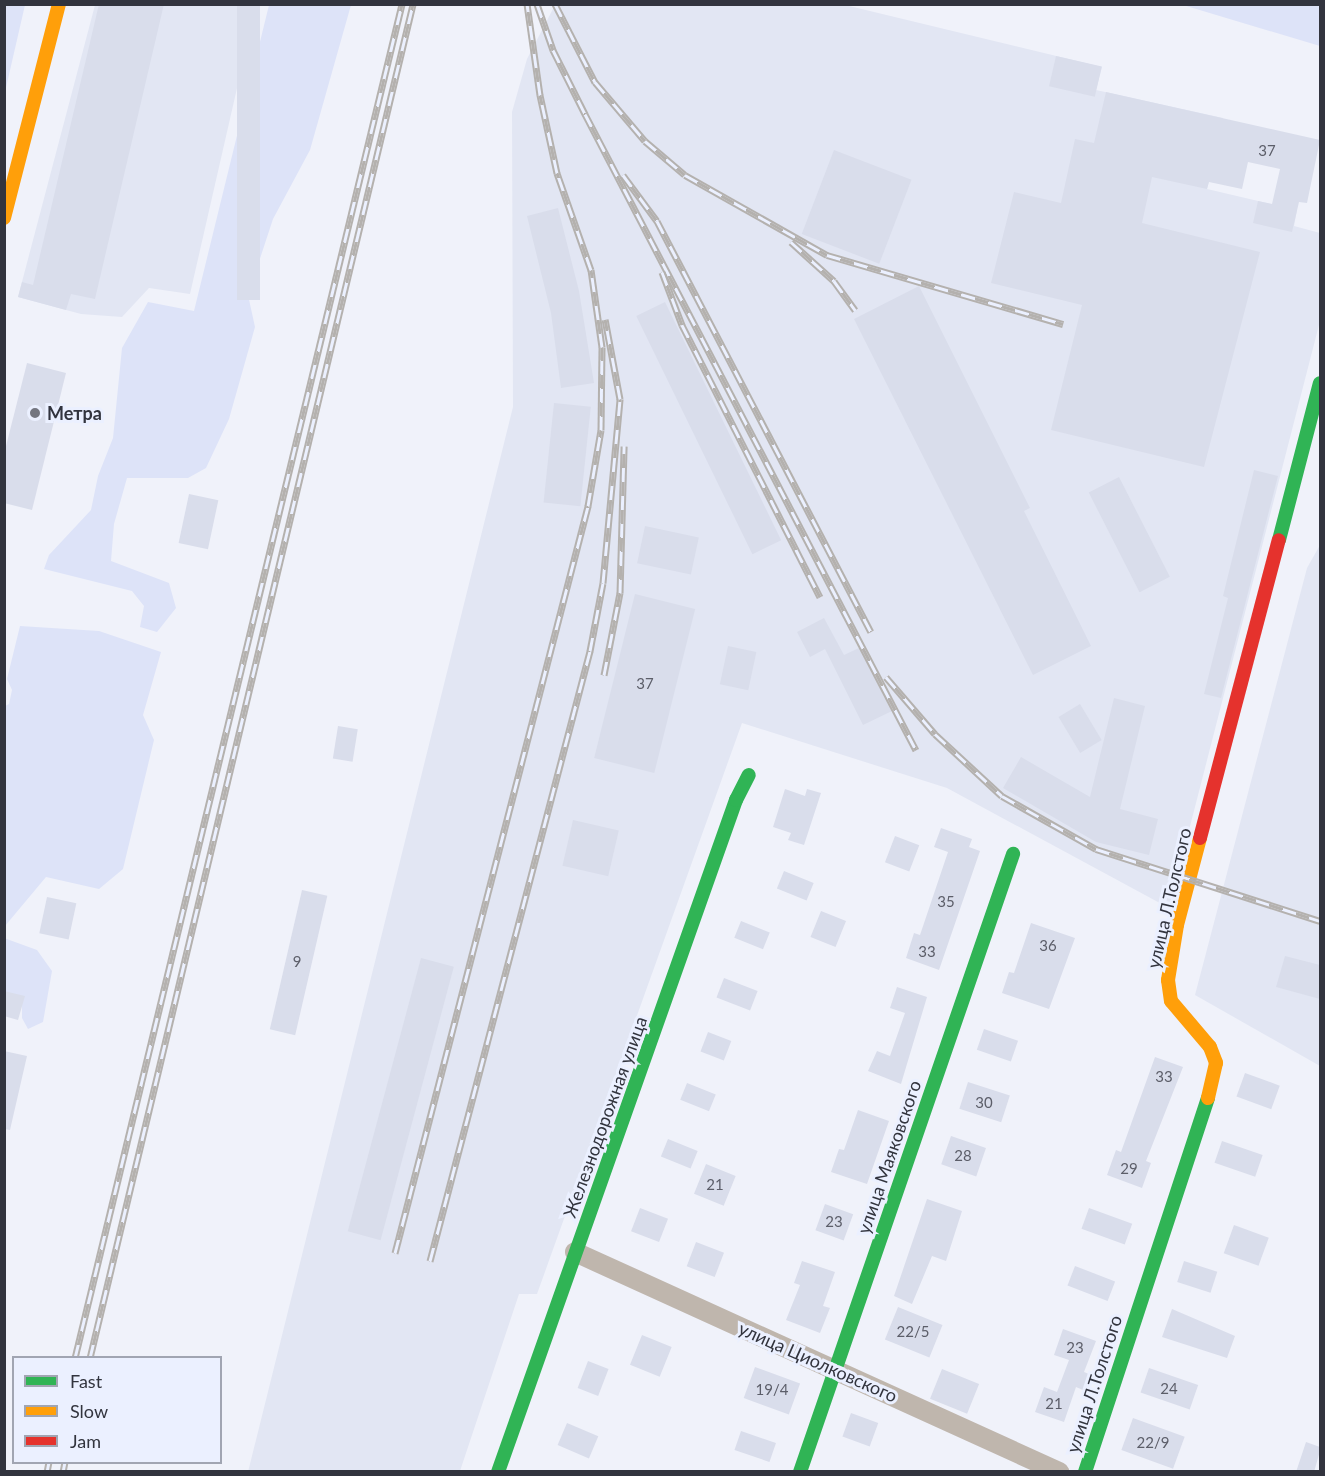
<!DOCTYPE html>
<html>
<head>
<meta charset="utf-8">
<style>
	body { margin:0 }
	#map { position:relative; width:1325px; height:1476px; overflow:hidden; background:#f0f2fa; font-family:Lato,sans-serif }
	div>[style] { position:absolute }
	.built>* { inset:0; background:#e2e6f3 }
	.green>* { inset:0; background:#dde3f8 }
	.building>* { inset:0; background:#d9ddeb; transform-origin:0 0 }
	.street>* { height:20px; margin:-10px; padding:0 10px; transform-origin:10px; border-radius:10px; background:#bfb6ad }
	.fast>* { height:14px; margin:-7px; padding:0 7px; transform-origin:7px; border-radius:7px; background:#30b455 }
	.slow>* { height:14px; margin:-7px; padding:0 7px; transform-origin:7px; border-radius:7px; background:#ff9f0a }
	.jam>* { height:14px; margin:-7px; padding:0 7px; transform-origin:7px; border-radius:7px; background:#e5322d }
	.rail>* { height:7px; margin-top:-3.5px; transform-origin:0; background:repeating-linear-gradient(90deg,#ebf0ff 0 14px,#b4b1ae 0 28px); box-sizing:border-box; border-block:2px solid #b4b1ae }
	.dots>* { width:16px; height:16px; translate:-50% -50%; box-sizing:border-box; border:3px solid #ebf0ff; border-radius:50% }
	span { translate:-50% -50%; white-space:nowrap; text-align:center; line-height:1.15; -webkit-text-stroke:6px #ebf0ff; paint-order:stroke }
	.number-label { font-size:15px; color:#5c5e69 }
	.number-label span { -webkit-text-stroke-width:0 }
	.poi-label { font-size:18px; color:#32343e; font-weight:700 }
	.left { translate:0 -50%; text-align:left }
	.street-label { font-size:18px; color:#32343e }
	.frame { position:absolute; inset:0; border:6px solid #32343e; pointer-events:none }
	.legend { position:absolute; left:12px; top:1356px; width:210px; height:108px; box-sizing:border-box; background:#ebf0ff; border:2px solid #a1a5b2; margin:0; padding:8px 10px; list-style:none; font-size:18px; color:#32343e }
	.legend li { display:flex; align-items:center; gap:12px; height:30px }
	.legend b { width:30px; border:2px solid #a1a5b2 }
</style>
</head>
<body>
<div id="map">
	<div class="built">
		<div style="clip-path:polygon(95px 5px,256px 5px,190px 294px,149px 288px,122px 317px,81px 314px,18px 297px)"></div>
		<div style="clip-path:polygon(555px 5px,845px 5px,1102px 67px,1096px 90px,1223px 118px,1207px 189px,1297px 210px,1294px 226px,1320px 233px,1320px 321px,1169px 908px,947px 788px,742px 723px,537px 1294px,519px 1294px,460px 1471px,248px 1472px,513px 407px,512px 112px,527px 59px)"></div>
		<div style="clip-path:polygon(1320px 545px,1320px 1066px,1195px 995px,1307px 568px)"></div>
	</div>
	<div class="green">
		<div style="clip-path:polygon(5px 4px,25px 5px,5px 92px,4px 5px)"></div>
		<div style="clip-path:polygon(269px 5px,351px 5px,310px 150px,273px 219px,248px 295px,255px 327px,229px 419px,206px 468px,188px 478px,127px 478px,114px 524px,111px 561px,169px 583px,176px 608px,157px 632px,140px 627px,144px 606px,132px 591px,44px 569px,49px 555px,91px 510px,98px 476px,113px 438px,122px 348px,148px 302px,194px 311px)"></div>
		<div style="clip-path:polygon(1183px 5px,1320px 5px,1320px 46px)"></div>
		<div style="clip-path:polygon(20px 626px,99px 631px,161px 652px,143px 715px,154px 740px,123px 869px,99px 889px,46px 877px,5px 926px,5px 706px,9px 704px,12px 690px,7px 679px)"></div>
		<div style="clip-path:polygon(4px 938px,37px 950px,52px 971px,43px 1022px,28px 1029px,22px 1018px,22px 1001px,5px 996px)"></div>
	</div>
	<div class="building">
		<div style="clip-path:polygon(99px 4px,164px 4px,95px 299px,71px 294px,66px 310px,18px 297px,22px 282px,33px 285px)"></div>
		<div style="left:237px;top:4px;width:23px;height:296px"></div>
		<div style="left:1056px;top:56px;width:47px;height:31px;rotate:13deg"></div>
		<div style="clip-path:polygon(1106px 92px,1320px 140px,1307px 203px,1299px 202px,1292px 232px,1253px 223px,1258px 201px,1272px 204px,1280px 169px,1248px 162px,1242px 189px,1209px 182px,1207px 189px,1152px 177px,1142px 223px,1260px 252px,1204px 467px,1051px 430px,1082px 305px,991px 283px,1014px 192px,1061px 203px,1075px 139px,1094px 143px)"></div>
		<div style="left:834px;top:150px;width:83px;height:90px;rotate:21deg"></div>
		<div style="clip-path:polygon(558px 208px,579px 291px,594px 383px,561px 388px,551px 313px,527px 216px)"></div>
		<div style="clip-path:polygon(919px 286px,1030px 508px,1024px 511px,1091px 646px,1033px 675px,854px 319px)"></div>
		<div style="left:665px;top:302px;width:265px;height:32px;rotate:64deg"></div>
		<div style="clip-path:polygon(27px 363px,66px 373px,32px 510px,4px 503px,4px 454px)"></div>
		<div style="left:554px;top:403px;width:37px;height:100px;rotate:6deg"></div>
		<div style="clip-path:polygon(1254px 470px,1278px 476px,1221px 698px,1204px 694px,1228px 598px,1223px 596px)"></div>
		<div style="left:1119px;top:477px;width:112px;height:34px;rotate:63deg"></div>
		<div style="left:189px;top:494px;width:30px;height:50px;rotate:12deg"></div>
		<div style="left:645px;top:526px;width:55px;height:38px;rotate:12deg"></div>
		<div style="left:635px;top:594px;width:62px;height:169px;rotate:14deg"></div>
		<div style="clip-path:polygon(824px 618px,844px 655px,861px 647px,892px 711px,863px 725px,825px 649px,810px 657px,797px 632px)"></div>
		<div style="left:728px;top:646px;width:29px;height:39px;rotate:12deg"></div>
		<div style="clip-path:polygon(1114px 698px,1145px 706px,1120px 809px,1158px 819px,1149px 855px,1096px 842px,1003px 788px,1021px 757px,1090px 797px)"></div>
		<div style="left:1080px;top:704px;width:42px;height:25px;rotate:59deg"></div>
		<div style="left:338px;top:726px;width:20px;height:33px;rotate:9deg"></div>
		<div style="clip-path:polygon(785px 789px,805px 796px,807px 789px,821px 793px,804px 845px,788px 840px,791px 833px,773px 827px)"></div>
		<div style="left:573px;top:820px;width:47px;height:47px;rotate:13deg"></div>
		<div style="clip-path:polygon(941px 828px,972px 839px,969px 847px,980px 851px,939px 970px,906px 958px,914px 933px,920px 935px,948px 852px,934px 847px)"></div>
		<div style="left:895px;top:836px;width:26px;height:28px;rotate:21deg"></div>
		<div style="left:784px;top:871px;width:32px;height:19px;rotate:22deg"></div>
		<div style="left:302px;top:890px;width:26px;height:143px;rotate:13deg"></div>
		<div style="left:47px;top:897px;width:30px;height:37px;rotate:12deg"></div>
		<div style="left:821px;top:911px;width:27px;height:28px;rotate:22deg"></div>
		<div style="left:741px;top:921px;width:31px;height:18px;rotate:22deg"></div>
		<div style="clip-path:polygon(1031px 923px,1075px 938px,1049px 1009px,1002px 993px,1009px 972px,1014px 973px)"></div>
		<div style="clip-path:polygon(1285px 956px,1320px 965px,1320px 999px,1276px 987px)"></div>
		<div style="left:421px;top:958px;width:34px;height:283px;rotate:15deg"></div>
		<div style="left:724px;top:978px;width:36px;height:21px;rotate:21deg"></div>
		<div style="clip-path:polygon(897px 987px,927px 997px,901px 1084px,868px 1071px,877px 1051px,890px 1056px,905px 1013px,890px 1008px)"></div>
		<div style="clip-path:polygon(4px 991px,25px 996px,18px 1020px,4px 1016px)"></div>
		<div style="left:984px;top:1029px;width:36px;height:22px;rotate:19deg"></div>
		<div style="left:708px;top:1032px;width:25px;height:21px;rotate:21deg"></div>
		<div style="clip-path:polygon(4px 1051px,27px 1056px,10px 1130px,4px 1129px)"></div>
		<div style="clip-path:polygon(1155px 1057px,1183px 1067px,1146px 1161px,1151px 1163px,1142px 1188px,1107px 1175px,1116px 1150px,1121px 1152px)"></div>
		<div style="left:1245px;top:1073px;width:37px;height:25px;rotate:20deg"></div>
		<div style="left:968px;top:1082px;width:44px;height:28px;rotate:18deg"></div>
		<div style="left:687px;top:1083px;width:31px;height:18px;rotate:22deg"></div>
		<div style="clip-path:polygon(858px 1110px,889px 1121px,867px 1184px,831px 1172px,839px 1149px,844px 1150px)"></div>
		<div style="left:951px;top:1136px;width:37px;height:30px;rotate:19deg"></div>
		<div style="left:668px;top:1139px;width:32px;height:19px;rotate:22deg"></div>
		<div style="left:1222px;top:1141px;width:43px;height:23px;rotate:19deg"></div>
		<div style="left:706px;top:1164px;width:32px;height:32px;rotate:22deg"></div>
		<div style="clip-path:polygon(927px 1199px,962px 1211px,946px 1261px,932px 1256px,912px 1304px,894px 1296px)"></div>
		<div style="left:825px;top:1204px;width:30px;height:28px;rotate:20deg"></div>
		<div style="left:640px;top:1208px;width:30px;height:25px;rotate:21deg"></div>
		<div style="left:1089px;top:1208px;width:46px;height:22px;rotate:20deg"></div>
		<div style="left:1234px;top:1225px;width:37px;height:30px;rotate:20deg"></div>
		<div style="left:696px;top:1242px;width:30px;height:26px;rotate:21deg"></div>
		<div style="clip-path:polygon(802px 1261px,835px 1272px,823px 1306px,830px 1308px,820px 1333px,786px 1320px,800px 1285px,794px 1283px)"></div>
		<div style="left:1184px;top:1261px;width:35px;height:22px;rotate:18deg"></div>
		<div style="left:1075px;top:1266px;width:43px;height:21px;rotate:21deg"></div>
		<div style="left:898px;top:1307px;width:48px;height:35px;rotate:22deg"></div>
		<div style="clip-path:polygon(1172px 1309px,1235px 1336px,1227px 1358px,1162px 1337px)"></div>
		<div style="clip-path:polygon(1063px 1329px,1096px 1341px,1084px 1372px,1089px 1374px,1083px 1390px,1076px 1387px,1064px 1422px,1035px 1412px,1044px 1387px,1057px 1392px,1069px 1360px,1054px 1355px)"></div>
		<div style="left:642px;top:1335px;width:32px;height:32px;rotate:22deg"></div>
		<div style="left:588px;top:1361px;width:22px;height:29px;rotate:21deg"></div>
		<div style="left:755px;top:1367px;width:48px;height:33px;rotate:20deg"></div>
		<div style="left:1149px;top:1368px;width:52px;height:26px;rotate:19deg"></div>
		<div style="left:942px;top:1369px;width:40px;height:32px;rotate:22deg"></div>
		<div style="left:851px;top:1413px;width:29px;height:25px;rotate:20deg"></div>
		<div style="left:1133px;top:1418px;width:55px;height:34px;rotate:20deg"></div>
		<div style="left:567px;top:1423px;width:34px;height:24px;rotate:23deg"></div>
		<div style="left:741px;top:1431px;width:37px;height:20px;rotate:19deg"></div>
		<div style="clip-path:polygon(1306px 1442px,1320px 1447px,1320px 1451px,1314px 1472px,1296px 1472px)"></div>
	</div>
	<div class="street">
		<div style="left:575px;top:1252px;width:532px;rotate:24.44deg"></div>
	</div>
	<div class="fast">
		<div style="left:1279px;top:540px;width:162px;rotate:-75.4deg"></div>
		<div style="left:498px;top:1472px;width:713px;rotate:-70.5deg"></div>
		<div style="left:736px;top:800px;width:28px;rotate:-63deg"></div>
		<div style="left:800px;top:1472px;width:654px;rotate:-70.98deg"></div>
		<div style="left:1085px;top:1472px;width:394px;rotate:-71.8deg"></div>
	</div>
	<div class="slow">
		<div style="left:4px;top:218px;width:221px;rotate:-75.6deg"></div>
		<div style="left:1200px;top:838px;width:90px;rotate:104.8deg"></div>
		<div style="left:1177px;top:925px;width:56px;rotate:99.3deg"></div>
		<div style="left:1168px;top:980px;width:21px;rotate:82deg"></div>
		<div style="left:1171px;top:1001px;width:60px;rotate:49.7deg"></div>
		<div style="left:1210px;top:1047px;width:17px;rotate:69deg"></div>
		<div style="left:1216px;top:1063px;width:36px;rotate:103deg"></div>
	</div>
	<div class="jam">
		<div style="left:1200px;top:838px;width:308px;rotate:-75.2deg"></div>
	</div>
	<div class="rail">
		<div style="left:537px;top:4px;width:49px;rotate:70.8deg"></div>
		<div style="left:553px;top:50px;width:72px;rotate:63.4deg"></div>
		<div style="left:585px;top:114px;width:717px;rotate:62.51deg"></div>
		<div style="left:555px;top:4px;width:88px;rotate:62.9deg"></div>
		<div style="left:595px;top:82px;width:77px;rotate:49.7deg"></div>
		<div style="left:645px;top:141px;width:52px;rotate:40.4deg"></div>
		<div style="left:685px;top:175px;width:163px;rotate:29.4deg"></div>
		<div style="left:827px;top:255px;width:246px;rotate:16.3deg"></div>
		<div style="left:623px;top:175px;width:57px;rotate:53.5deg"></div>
		<div style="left:657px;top:221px;width:463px;rotate:62.5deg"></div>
		<div style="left:791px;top:242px;width:58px;rotate:42.2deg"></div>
		<div style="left:834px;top:281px;width:36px;rotate:54deg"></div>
		<div style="left:662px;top:272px;width:57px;rotate:69.3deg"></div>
		<div style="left:682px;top:325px;width:305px;rotate:63.1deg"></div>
		<div style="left:604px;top:675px;width:84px;rotate:-79deg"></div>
		<div style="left:620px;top:593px;width:147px;rotate:-88.4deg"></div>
		<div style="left:886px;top:677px;width:75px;rotate:49.3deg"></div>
		<div style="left:935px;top:734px;width:91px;rotate:42.8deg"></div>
		<div style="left:1002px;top:796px;width:108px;rotate:29.4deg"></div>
		<div style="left:1096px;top:849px;width:235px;rotate:17.8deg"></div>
		<div style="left:395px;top:1253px;width:772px;rotate:-75.51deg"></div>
		<div style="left:588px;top:506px;width:77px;rotate:-80.3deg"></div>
		<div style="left:601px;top:430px;width:83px;rotate:-89.3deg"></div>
		<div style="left:602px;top:347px;width:78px;rotate:-98.1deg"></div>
		<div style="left:591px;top:270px;width:103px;rotate:-109.3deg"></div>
		<div style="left:557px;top:173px;width:80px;rotate:-102.3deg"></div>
		<div style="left:540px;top:95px;width:92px;rotate:-98.1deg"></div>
		<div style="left:430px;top:1261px;width:631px;rotate:-75.3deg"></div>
		<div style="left:590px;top:651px;width:69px;rotate:-79.2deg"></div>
		<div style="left:603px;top:583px;width:185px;rotate:-84.7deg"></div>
		<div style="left:620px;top:399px;width:81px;rotate:-100.6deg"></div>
		<div style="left:75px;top:1358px;width:1393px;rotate:-76.42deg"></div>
		<div style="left:90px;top:1358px;width:1392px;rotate:-76.58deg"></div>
		<div style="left:47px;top:1472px;width:10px;rotate:-79deg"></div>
		<div style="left:63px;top:1472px;width:10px;rotate:-79deg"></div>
	</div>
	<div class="dots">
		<div style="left:35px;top:413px;background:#747680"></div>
	</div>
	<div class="number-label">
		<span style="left:1267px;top:151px">37</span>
		<span style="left:645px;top:684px">37</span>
		<span style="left:946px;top:902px">35</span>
		<span style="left:1048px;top:946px">36</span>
		<span style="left:927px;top:952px">33</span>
		<span style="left:297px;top:962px">9</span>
		<span style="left:1164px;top:1077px">33</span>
		<span style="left:984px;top:1103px">30</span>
		<span style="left:963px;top:1156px">28</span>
		<span style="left:1129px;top:1169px">29</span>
		<span style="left:715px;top:1185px">21</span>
		<span style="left:834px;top:1222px">23</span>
		<span style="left:913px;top:1332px">22/5</span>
		<span style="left:1075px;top:1348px">23</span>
		<span style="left:1169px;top:1389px">24</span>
		<span style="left:772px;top:1390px">19/4</span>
		<span style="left:1054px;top:1404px">21</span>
		<span style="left:1153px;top:1443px">22/9</span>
	</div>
	<div class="poi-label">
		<span class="left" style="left:47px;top:413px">Метра</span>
	</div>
	<div class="street-label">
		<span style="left:1169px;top:898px;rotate:-77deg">улица Л.Толстого</span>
		<span style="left:605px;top:1117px;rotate:-70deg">Железнодорожная улица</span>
		<span style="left:889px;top:1157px;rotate:-71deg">улица Маяковского</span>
		<span style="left:818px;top:1362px;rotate:24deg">улица Циолковского</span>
		<span style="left:1094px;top:1384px;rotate:-72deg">улица Л.Толстого</span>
	</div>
	<div class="frame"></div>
	<ul class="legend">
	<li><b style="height:8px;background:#30b455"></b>Fast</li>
	<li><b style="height:8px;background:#ff9f0a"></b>Slow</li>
	<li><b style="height:8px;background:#e5322d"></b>Jam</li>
	</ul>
</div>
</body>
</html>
